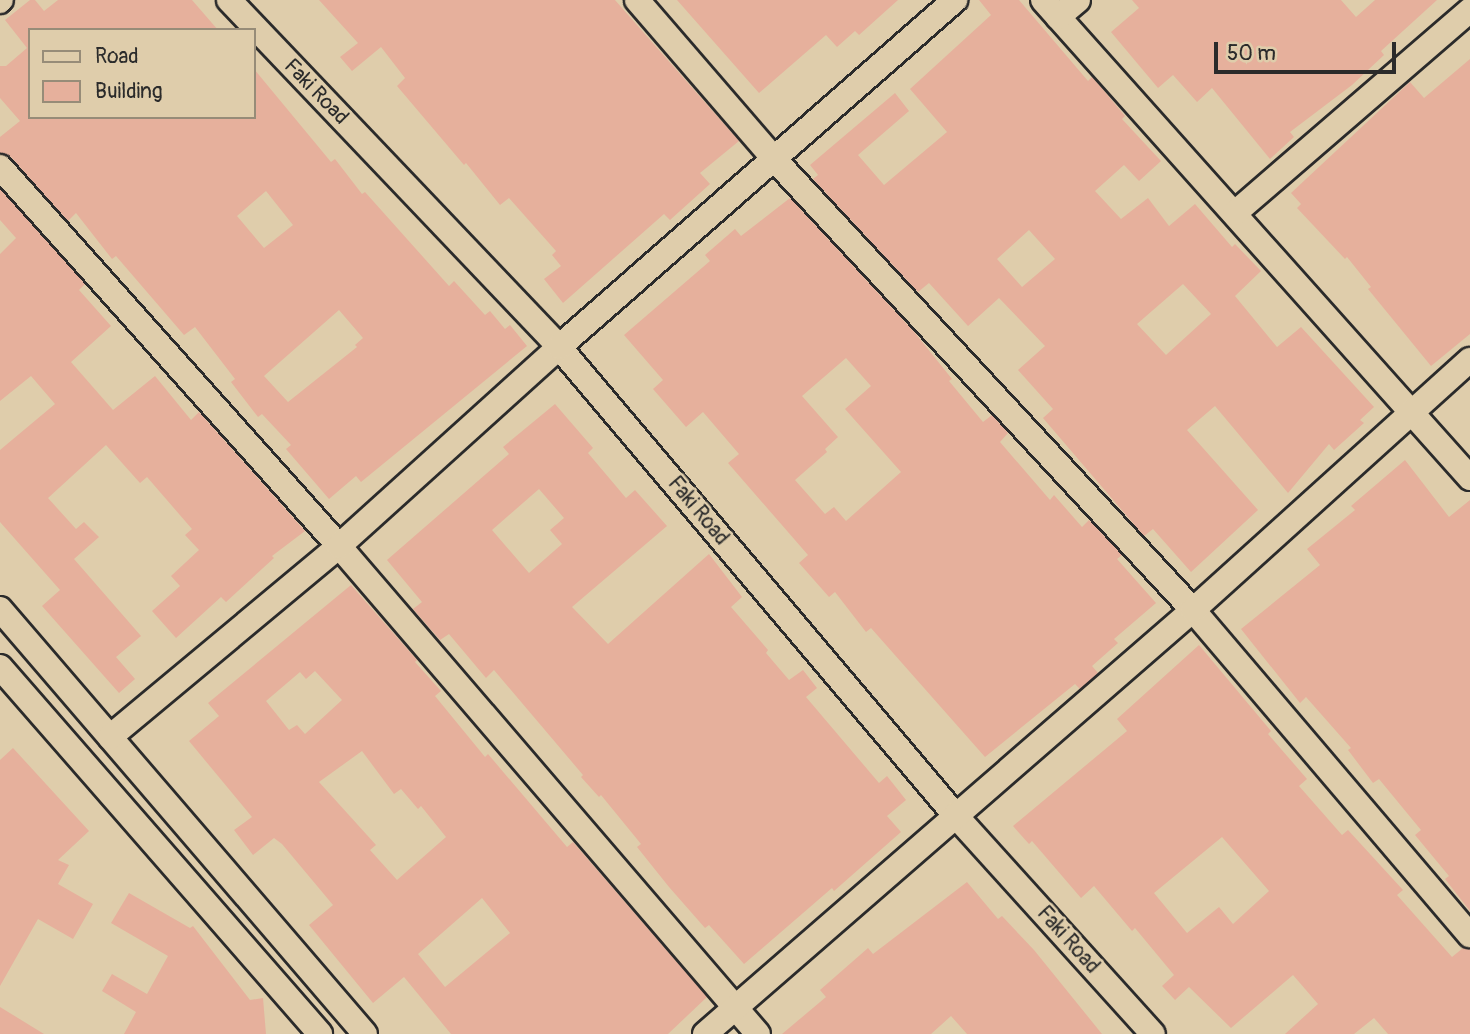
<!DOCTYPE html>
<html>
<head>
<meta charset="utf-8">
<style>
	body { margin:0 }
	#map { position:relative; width:1470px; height:1034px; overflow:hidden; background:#dfcdab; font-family:Pangolin,sans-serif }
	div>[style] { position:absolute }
	.building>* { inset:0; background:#e6b09c }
	.roads { filter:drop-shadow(2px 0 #2b2b2b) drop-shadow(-2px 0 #2b2b2b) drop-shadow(0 2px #2b2b2b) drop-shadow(0 -2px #2b2b2b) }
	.street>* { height:24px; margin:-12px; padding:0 12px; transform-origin:12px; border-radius:12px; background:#dfcdab }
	span { translate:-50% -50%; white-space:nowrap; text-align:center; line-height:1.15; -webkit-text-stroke:5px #dfcdab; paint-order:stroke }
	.street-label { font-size:21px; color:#2b2b2b }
	.legend { position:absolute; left:28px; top:28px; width:228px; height:91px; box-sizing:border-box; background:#dfcdab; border:2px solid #978c78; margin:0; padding:9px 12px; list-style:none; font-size:21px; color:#2b2b2b }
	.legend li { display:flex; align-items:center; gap:14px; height:35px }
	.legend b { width:35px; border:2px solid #978c78 }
	.scale { position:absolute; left:1214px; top:42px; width:182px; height:32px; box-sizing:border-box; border:4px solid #2b2b2b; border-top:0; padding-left:9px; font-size:21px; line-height:24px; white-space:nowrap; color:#2b2b2b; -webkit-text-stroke:5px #dfcdab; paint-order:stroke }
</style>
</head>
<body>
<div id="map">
	<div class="building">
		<div style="clip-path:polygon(evenodd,30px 0,35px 0,44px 11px,58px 0,192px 0,218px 30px,30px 30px,30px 117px,254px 117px,254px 69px,331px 162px,335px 159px,362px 194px,365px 192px,449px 286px,454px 281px,485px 315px,490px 311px,505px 329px,510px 325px,527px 346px,361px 482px,356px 476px,329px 499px,286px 449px,291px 445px,262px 414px,258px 417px,231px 382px,235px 379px,195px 327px,184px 335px,116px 256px,112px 259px,76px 213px,68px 221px,11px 157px,0 153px,0 137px,20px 121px,0 98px,0 66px,6px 66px,27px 48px,5px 20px,30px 0,266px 191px,293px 225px,264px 248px,237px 216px,266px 191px,30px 0,339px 310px,363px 338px,355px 345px,357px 347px,288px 402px,264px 376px,339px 310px)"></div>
		<div style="clip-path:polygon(319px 0,615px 0,739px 141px,700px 173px,710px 184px,670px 220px,664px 214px,563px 303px,544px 279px,561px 266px,552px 255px,556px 251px,509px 198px,500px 205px,466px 163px,464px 165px,397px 86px,405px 78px,381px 47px,352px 71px,340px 57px,358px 43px)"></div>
		<div style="clip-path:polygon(677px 0,898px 0,859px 35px,855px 31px,837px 47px,826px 35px,759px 93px)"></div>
		<div style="clip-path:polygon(evenodd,979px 0,1019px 0,1088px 81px,1092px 77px,1105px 92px,1125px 116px,1122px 119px,1161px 161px,1139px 181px,1124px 165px,1095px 191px,1121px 219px,1148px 198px,1169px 226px,1195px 204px,1232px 247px,1235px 244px,1261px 271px,1235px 296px,1277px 347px,1301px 327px,1374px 407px,1360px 420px,1364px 423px,1334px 450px,1329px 444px,1288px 493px,1215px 406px,1187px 430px,1258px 510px,1191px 572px,1153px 529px,1144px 536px,1043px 418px,1053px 409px,1018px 370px,1045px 346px,999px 298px,968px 326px,929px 283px,918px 292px,813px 179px,818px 175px,810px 165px,895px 93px,909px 111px,858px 155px,884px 185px,947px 132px,910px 89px,991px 15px,979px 0,1029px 230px,1055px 259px,1022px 287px,997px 259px,1029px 230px,979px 0,1183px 284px,1211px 314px,1166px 355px,1137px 324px,1183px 284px)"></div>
		<div style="clip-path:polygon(1132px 0,1341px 0,1356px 17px,1375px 0,1437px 0,1381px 51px,1384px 55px,1352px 85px,1290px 132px,1294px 137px,1270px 159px,1212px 88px,1197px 102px,1173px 75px,1158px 88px,1111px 32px,1139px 8px)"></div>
		<div style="clip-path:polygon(1470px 59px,1470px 334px,1431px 366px,1368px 289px,1371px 287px,1347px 257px,1345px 259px,1297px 208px,1301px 204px,1291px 193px,1410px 82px,1424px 98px)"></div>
		<div style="clip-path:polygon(0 189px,85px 284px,79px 290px,111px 326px,71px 362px,113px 410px,155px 376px,191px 420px,199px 412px,305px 531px,272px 556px,274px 558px,226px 602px,221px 597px,176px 638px,152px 611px,180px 586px,171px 576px,199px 550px,185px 535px,192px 529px,147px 477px,140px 483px,106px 445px,48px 498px,76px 529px,84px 522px,99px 537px,74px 559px,141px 636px,116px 657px,135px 679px,119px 693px,42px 606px,60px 590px,0 522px,0 450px,55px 404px,31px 376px,0 401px,0 254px,16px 238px,0 220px)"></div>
		<div style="clip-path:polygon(evenodd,790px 198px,915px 333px,952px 379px,949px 381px,983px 422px,992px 415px,1008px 433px,1000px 442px,1050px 500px,1054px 495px,1082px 527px,1089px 520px,1122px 555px,1117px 559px,1156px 603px,1114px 639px,1118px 643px,1092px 666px,1098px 673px,1080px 689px,1075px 684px,985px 757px,871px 628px,866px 632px,835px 592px,829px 597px,799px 563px,808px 555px,728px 463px,739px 454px,703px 412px,686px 427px,653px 389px,663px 380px,624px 335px,710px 261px,705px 255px,735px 229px,741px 236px,790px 198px,846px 358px,871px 386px,845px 409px,901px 472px,846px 521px,834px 507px,825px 514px,795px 480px,827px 452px,825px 449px,838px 437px,802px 396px,846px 358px)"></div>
		<div style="clip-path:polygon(evenodd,555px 404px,593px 448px,588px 453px,626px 498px,635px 490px,667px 526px,572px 607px,608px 644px,709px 554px,742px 597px,731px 607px,768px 650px,766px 653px,789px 680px,803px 670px,817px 688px,806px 697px,879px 783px,887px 776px,906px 800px,887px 816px,901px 832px,834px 891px,832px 888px,744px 964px,709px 925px,705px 928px,669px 887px,637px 847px,641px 844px,601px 795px,599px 797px,581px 777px,583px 775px,494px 670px,486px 678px,449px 634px,440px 640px,413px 609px,422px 602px,387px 560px,509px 454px,503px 447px,555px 404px,539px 489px,564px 518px,550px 530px,562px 544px,529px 573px,492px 530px,539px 489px)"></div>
		<div style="clip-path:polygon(1405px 460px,1449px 517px,1470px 500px,1470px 911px,1445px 879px,1449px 876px,1415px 835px,1421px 830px,1379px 779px,1373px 783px,1348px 750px,1351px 748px,1306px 697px,1300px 703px,1241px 629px,1320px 565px,1307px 549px,1355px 510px,1351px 506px)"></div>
		<div style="clip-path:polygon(evenodd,351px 585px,417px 660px,415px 662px,441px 691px,435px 696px,485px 757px,488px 754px,567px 847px,573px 842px,707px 997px,668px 1034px,451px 1034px,404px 977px,373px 1003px,309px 925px,333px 905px,282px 844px,274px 838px,253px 855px,234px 830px,252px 817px,189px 741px,219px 716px,208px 703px,351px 585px,315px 671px,342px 700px,305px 734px,297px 725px,289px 730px,266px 701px,300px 672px,306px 679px,315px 671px,351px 585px,362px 751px,394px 794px,401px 789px,418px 809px,421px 806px,446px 837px,397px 880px,370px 850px,376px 845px,319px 782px,362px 751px,351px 585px,482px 898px,510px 933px,445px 987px,418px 954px,482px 898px)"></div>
		<div style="clip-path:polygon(evenodd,1199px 645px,1271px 731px,1268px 734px,1307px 779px,1299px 786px,1342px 835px,1348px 830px,1403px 890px,1397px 895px,1452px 957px,1463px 948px,1470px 949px,1470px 1034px,1388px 1034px,1374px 1018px,1354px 1034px,1285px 1034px,1318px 1004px,1293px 975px,1231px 1028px,1189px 987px,1175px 1000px,1162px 986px,1174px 975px,1135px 928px,1132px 931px,1094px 886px,1081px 898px,1032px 841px,1029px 844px,1013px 826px,1127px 731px,1117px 719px,1199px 645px,1222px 837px,1269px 891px,1233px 924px,1219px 907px,1187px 933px,1154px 893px,1222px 837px)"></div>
		<div style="clip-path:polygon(13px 748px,89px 831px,58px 860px,69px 865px,58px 884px,93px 904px,73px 939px,38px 919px,0 986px,0 760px)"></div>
		<div style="clip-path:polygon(967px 882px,998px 919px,1002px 916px,1034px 950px,1102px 1034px,967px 1034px,951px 1016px,931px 1034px,782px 1034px,826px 997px,820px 990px,868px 948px,873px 954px)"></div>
		<div style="clip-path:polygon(129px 893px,190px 928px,193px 926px,250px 1000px,263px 998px,266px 1034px,124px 1034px,136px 1012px,102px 991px,112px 974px,147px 994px,168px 956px,111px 923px)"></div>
		<div style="clip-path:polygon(0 1007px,44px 1034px,0 1034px)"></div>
	</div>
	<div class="roads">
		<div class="street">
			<div style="left:229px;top:0;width:479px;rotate:46.4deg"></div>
			<div style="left:559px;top:347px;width:613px;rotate:49.76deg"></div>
			<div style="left:955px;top:815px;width:295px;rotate:47.9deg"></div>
			<div style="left:637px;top:0;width:211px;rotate:49.2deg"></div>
			<div style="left:775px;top:160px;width:614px;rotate:47.11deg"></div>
			<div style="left:1193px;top:610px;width:427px;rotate:49.6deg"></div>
			<div style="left:1043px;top:0;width:641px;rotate:48.23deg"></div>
			<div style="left:0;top:1px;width:1px;rotate:-45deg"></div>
			<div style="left:1058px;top:17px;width:26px;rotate:-40deg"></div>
			<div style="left:0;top:167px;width:508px;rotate:48.19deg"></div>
			<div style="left:339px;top:546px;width:643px;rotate:49.35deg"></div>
			<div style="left:1235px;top:213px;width:311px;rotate:-40.8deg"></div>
			<div style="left:0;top:609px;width:560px;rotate:49.34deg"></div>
			<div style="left:0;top:667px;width:487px;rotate:48.9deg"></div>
			<div style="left:110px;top:737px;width:298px;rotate:-39.8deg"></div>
			<div style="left:339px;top:546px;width:297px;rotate:-42.1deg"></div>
			<div style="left:559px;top:347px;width:527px;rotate:-41.23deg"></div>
			<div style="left:705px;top:1034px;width:646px;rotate:-40.99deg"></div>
			<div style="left:1193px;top:610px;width:373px;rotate:-42.1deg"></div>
		</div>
	</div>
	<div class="street-label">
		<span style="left:316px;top:92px;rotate:46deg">Faki Road</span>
		<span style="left:698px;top:511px;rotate:50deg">Faki Road</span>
		<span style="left:1068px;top:940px;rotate:48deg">Faki Road</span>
	</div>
	<ul class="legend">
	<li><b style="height:9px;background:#dfcdab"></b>Road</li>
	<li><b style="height:19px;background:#e6b09c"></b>Building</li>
	</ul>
	<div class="scale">50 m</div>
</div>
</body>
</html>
